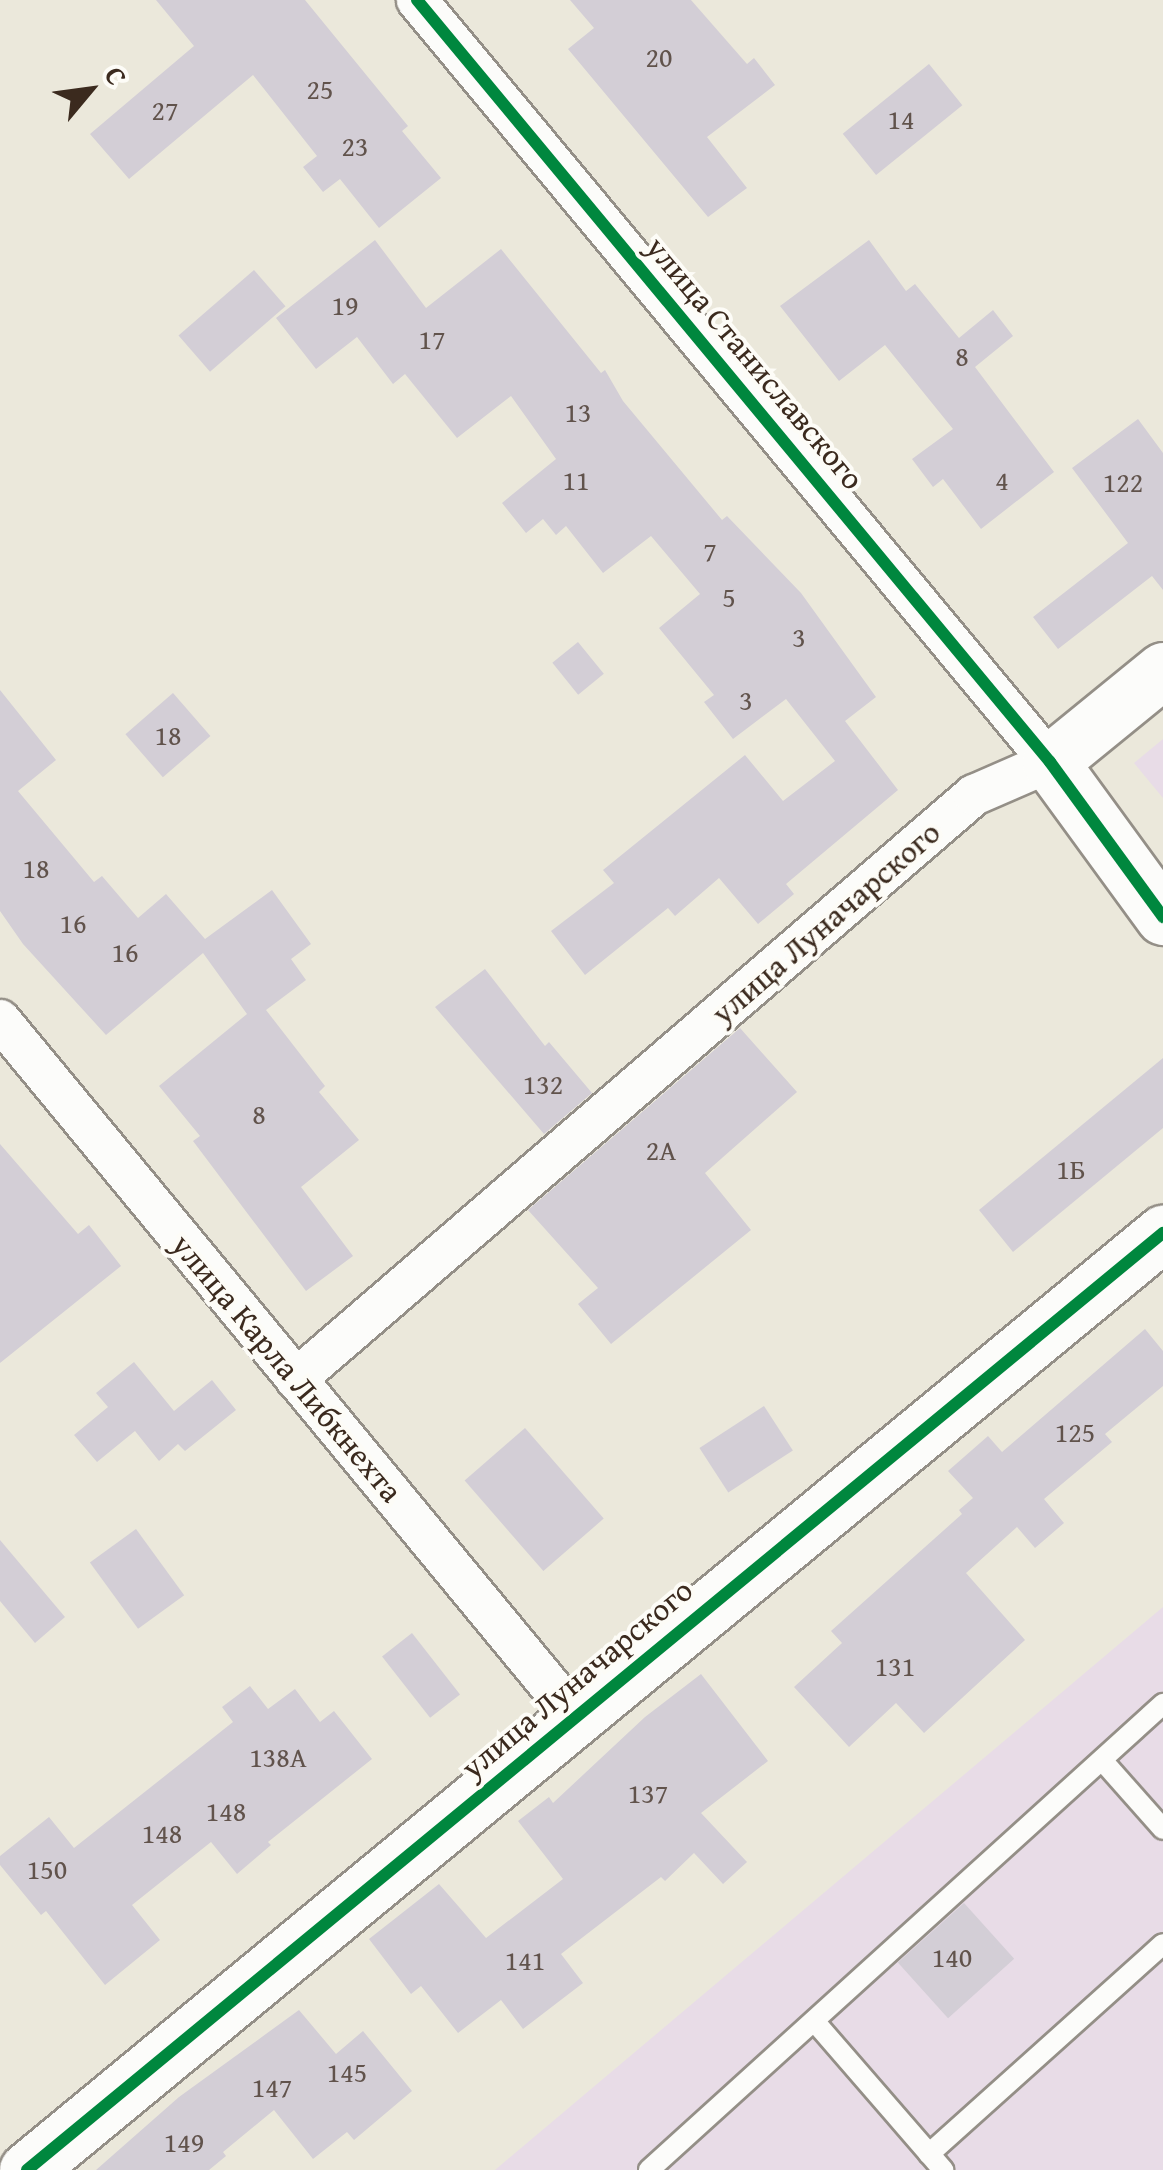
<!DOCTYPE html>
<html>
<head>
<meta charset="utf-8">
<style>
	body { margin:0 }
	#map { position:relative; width:1163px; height:2170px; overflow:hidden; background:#ebe8db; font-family:"Gentium Book Plus",serif }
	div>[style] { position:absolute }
	.built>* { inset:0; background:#e8dce7 }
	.building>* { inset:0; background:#d3ced6; transform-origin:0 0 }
	.roads { filter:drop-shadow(2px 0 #948f87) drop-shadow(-2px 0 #948f87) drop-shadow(0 2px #948f87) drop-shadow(0 -2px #948f87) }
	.lane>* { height:20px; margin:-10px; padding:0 10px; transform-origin:10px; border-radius:10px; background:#fcfcfa }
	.street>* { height:40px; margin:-20px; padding:0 20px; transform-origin:20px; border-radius:20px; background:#fcfcfa }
	.secondary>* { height:55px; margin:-27.5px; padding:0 27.5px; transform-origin:27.5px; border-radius:27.5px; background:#fcfcfa }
	.cycleway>* { height:12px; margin:-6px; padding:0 6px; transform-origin:6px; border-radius:6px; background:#00873e }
	span { translate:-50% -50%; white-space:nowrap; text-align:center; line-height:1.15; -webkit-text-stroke:8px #fdfcf7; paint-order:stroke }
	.number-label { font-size:28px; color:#61534c }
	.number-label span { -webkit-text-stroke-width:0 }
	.street-label { font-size:32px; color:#3b2a1e }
	.north { position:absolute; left:40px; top:40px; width:100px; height:100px; -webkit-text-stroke:8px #fdfcf7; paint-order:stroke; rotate:61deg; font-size:28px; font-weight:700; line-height:40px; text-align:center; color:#3b2a1e }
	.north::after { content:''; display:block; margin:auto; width:35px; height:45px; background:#3b2a1e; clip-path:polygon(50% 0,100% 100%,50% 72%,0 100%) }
</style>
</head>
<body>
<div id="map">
	<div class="built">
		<div style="clip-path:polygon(1163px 739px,1163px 798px,1134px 763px)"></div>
		<div style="clip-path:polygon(1163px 1607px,1163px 2170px,495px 2170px)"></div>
	</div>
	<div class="building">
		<div style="clip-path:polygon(156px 0,305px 0,408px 126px,402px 131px,441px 178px,379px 228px,340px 179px,323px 192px,303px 167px,317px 156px,253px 75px,129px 179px,90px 134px,194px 46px)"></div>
		<div style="clip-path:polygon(570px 0,691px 0,747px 64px,754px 58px,775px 85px,707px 137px,747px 188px,708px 217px,568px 49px,594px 28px)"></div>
		<div style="left:929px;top:64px;width:53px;height:111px;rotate:51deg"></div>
		<div style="clip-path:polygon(375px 240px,426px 308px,501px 249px,601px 373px,605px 370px,623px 401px,722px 520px,727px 516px,801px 593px,876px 697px,845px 721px,898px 790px,786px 884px,794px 894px,758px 924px,719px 878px,675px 916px,668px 908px,585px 975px,551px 931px,614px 883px,603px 870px,745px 755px,783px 801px,835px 761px,786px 699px,733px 739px,704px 702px,714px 695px,659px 628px,700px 594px,651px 536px,603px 573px,566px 526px,556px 535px,543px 519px,526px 533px,502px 503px,556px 459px,511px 396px,457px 438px,405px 374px,393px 384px,357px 337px,316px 369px,276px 318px)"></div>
		<div style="clip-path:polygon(869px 240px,906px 291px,915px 284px,959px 338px,993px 310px,1013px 336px,975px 367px,1054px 472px,981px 529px,943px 479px,933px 487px,912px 459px,953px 429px,885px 345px,839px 381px,780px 306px)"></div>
		<div style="left:254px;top:270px;width:48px;height:100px;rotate:49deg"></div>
		<div style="clip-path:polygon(1138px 419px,1163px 453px,1163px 590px,1152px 576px,1058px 649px,1033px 617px,1128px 543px,1072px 468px)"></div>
		<div style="left:578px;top:642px;width:41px;height:33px;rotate:51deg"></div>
		<div style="clip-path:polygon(0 690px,56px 760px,18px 791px,94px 882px,102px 876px,138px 918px,166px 894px,205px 939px,272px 890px,311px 944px,291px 959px,306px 980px,266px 1010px,325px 1086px,319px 1092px,359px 1140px,301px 1187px,353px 1256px,306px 1291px,193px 1141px,200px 1136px,159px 1086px,247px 1014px,203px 953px,106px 1035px,23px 944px,0 911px)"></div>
		<div style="left:173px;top:693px;width:57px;height:63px;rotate:49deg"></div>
		<div style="clip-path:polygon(485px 969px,545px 1046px,549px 1042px,592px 1093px,544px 1134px,435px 1007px)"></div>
		<div style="clip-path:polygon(740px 1028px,797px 1092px,705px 1173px,751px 1230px,611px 1344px,578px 1304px,598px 1288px,528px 1210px)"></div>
		<div style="clip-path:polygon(1163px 1058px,1163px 1128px,1013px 1252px,979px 1210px)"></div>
		<div style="clip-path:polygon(0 1144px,78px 1234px,89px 1225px,121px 1266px,0 1363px)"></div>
		<div style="clip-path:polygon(1145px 1329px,1163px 1351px,1163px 1386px,1105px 1434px,1112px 1442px,1044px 1499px,1064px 1523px,1035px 1548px,1017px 1527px,966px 1573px,1025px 1640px,924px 1733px,896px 1703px,849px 1747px,794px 1687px,842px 1643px,831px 1631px,962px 1514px,959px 1510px,973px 1498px,948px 1471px,988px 1436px,1002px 1452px)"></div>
		<div style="clip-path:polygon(134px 1362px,174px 1411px,212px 1380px,236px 1410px,185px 1451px,178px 1444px,159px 1461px,135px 1431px,97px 1462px,74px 1435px,108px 1407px,96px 1393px)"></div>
		<div style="left:764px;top:1406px;width:53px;height:77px;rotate:57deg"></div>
		<div style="left:525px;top:1428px;width:120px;height:80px;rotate:49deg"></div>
		<div style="left:136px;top:1529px;width:82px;height:57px;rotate:54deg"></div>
		<div style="clip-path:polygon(0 1540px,65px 1617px,35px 1643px,0 1601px)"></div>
		<div style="left:412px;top:1633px;width:78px;height:38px;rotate:52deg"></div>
		<div style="clip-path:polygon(701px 1674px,768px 1761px,701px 1813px,747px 1862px,723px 1884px,694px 1853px,665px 1881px,661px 1877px,561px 1954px,583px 1983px,523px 2029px,501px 2000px,458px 2033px,421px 1986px,411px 1994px,369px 1939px,439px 1884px,486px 1938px,563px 1879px,518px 1821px,549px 1797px,553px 1803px,645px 1717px)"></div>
		<div style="clip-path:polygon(250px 1686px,268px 1709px,295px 1689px,320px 1722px,334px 1711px,372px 1759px,268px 1842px,271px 1845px,237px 1874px,211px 1842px,132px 1905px,160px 1940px,105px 1985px,46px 1911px,41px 1915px,0 1865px,0 1856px,49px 1817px,74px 1848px,233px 1722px,222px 1707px)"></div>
		<div style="left:964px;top:1903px;width:75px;height:89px;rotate:48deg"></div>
		<div style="clip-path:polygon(299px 2010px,336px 2054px,363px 2031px,412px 2091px,354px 2140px,347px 2132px,313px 2159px,274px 2110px,223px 2152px,226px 2156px,209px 2170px,96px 2170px,179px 2097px)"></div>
	</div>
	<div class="roads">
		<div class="lane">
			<div style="left:1102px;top:1760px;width:92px;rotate:48.5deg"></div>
			<div style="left:815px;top:2022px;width:196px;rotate:49.1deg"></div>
			<div style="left:929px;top:2154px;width:314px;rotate:-41.9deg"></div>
			<div style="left:649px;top:2170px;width:694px;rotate:-42.2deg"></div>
		</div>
		<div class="street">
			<div style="left:0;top:1020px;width:903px;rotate:50.44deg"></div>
			<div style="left:296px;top:1379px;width:895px;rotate:-40.74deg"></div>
			<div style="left:974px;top:795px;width:83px;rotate:-23.5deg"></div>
			<div style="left:1050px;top:762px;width:991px;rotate:-129.72deg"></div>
		</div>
		<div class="secondary">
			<div style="left:1163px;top:670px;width:146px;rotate:140.8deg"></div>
			<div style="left:1050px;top:762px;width:192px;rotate:53.9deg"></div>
			<div style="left:27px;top:2170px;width:1473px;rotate:-39.52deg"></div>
		</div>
	</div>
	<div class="cycleway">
		<div style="left:417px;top:0;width:991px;rotate:50.28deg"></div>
		<div style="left:1050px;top:762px;width:192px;rotate:53.9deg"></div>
		<div style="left:27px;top:2170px;width:1473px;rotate:-39.52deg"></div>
	</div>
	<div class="number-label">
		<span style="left:659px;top:57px">20</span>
		<span style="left:320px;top:89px">25</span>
		<span style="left:165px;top:110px">27</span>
		<span style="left:901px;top:119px">14</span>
		<span style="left:355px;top:146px">23</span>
		<span style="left:345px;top:305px">19</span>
		<span style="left:432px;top:339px">17</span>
		<span style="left:962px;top:356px">8</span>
		<span style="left:578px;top:412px">13</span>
		<span style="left:576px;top:480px">11</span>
		<span style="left:1002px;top:480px">4</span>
		<span style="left:1123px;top:482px">122</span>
		<span style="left:710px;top:551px">7</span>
		<span style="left:729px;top:597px">5</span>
		<span style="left:799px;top:637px">3</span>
		<span style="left:746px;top:700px">3</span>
		<span style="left:168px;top:735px">18</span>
		<span style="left:36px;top:868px">18</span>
		<span style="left:73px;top:923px">16</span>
		<span style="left:125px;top:952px">16</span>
		<span style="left:543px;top:1084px">132</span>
		<span style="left:259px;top:1114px">8</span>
		<span style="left:661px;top:1150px">2А</span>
		<span style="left:1071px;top:1169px">1Б</span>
		<span style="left:1075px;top:1432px">125</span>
		<span style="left:895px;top:1666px">131</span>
		<span style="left:278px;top:1757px">138А</span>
		<span style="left:648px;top:1793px">137</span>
		<span style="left:226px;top:1811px">148</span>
		<span style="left:162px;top:1833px">148</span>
		<span style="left:47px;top:1869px">150</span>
		<span style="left:952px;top:1957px">140</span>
		<span style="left:525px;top:1960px">141</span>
		<span style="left:347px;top:2072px">145</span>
		<span style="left:272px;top:2087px">147</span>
		<span style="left:184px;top:2142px">149</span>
	</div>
	<div class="street-label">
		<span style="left:755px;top:363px;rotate:50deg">улица Станиславского</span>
		<span style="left:826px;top:923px;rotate:-41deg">улица Луначарского</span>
		<span style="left:287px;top:1368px;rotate:50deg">улица Карла Либкнехта</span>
		<span style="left:577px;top:1679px;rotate:-40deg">улица Луначарского</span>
	</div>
	<div class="north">С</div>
</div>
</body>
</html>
